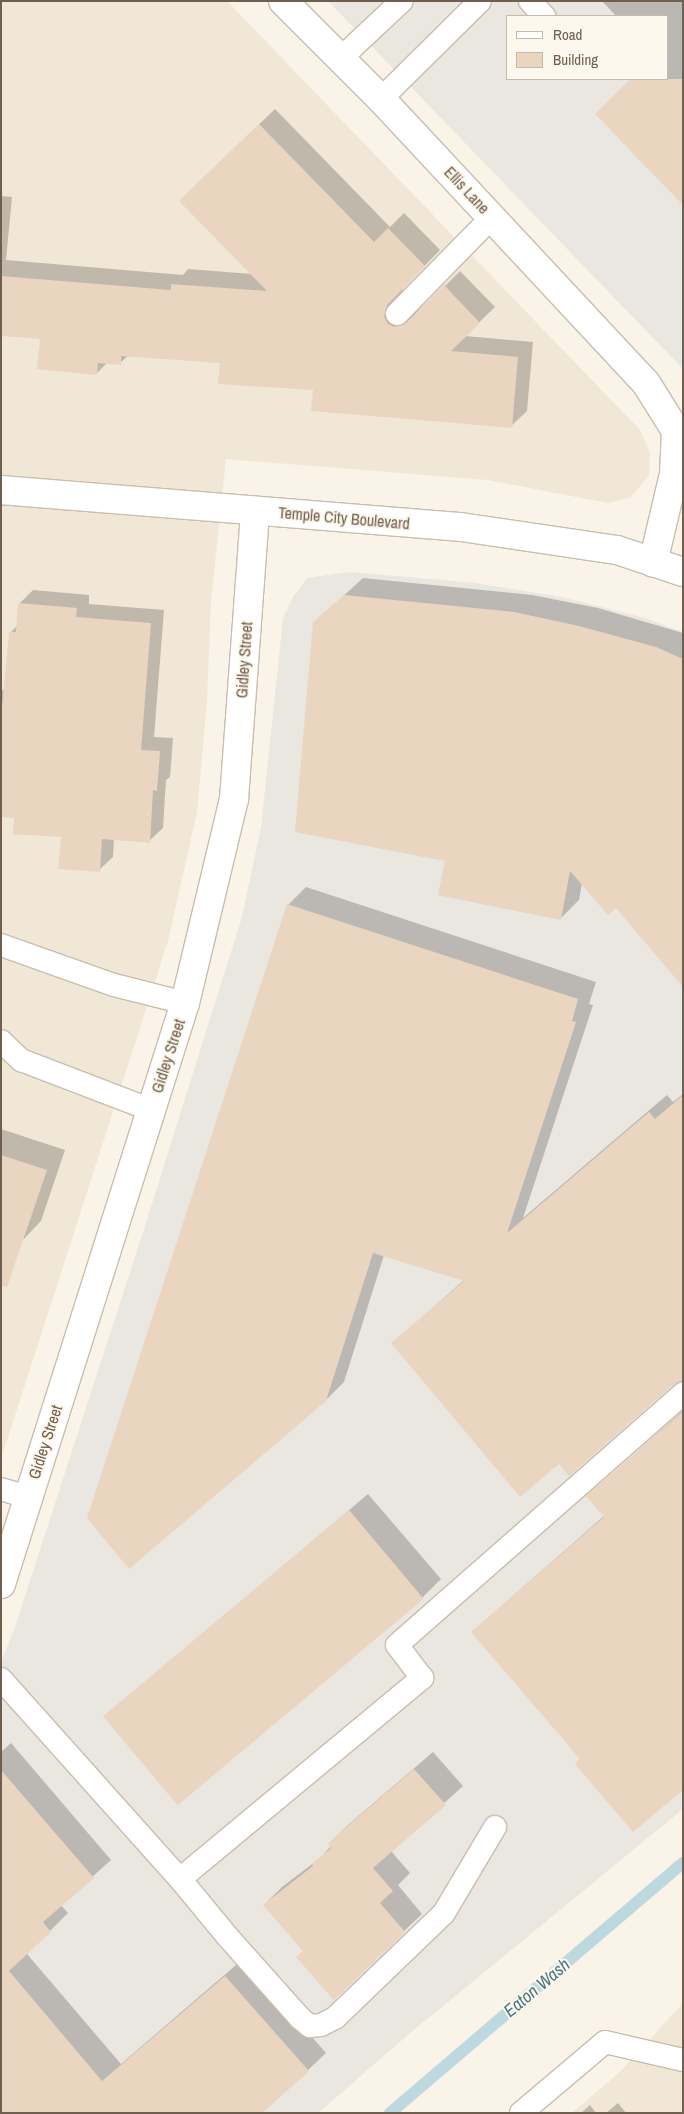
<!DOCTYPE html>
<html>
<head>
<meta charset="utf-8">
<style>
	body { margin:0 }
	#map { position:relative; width:684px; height:2114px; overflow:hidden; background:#f9f4e7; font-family:"Archivo Narrow",sans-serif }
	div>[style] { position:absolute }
	.residential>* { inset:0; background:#f0e7d6 }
	.industrial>* { inset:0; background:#eae6e0 }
	.shadow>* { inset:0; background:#0003 }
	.stream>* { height:12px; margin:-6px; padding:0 6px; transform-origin:6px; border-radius:6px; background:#bed8e0 }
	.building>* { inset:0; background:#e9d5c0; transform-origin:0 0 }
	.roads { filter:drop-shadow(1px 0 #cabdae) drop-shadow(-1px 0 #cabdae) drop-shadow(0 1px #cabdae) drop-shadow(0 -1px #cabdae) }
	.service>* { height:22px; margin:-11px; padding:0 11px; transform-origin:11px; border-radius:11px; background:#fff }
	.minor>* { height:28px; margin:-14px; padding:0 14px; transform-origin:14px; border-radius:14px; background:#fff }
	.secondary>* { height:28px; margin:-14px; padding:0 14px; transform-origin:14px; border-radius:14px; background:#fff }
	span { translate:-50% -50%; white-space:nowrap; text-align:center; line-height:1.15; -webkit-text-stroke:4px #fdf8ed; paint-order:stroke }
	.street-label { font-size:16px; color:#705e4f }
	.water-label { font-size:18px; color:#4e7887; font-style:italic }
	.frame { position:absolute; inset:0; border:2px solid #705e4f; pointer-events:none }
	.legend { position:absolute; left:506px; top:15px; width:162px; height:65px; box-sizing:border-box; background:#fdf8ed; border:1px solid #c5baae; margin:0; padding:6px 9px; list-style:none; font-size:15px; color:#705e4f }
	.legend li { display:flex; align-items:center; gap:10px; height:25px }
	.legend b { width:25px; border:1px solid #c5baae }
</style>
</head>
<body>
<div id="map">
	<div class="residential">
		<div style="clip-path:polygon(1px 1px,227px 1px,640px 430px,650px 453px,649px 476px,630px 498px,607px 503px,488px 480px,226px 459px,211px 601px,207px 701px,197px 812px,168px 941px,1px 1459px)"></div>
		<div style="clip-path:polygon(683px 2003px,683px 2113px,572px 2113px,621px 2071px)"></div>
	</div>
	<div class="industrial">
		<div style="clip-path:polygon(evenodd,328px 1px,683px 1px,683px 369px,328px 1px,508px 16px,668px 16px,668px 79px,508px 79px,508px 16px)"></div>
		<div style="clip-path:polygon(350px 572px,475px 583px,562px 597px,645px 618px,683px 632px,683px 1809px,409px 2034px,318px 2113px,1px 2113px,1px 1662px,14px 1630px,146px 1223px,242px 917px,261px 828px,283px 619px,293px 597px,307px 578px)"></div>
	</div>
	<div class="shadow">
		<div style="clip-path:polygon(602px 1px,683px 1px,683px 204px,614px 96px,632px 79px,668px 79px,668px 16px,616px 16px)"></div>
		<div style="clip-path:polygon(275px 109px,390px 227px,404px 213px,440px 250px,403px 288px,399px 301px,410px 312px,423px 308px,460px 271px,495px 307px,465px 336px,533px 342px,527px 411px,511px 426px,314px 389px,221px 361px,129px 355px,120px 363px,108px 362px,97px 373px,41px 338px,1px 335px,1px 196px,12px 197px,6px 260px,183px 275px,188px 269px,252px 274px,196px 185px)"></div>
		<div style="clip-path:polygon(363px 578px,532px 595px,598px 608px,683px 633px,683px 985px,616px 906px,582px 883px,579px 900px,561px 918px,446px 860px,314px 623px)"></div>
		<div style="clip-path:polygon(33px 590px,89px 595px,89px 604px,164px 610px,154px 737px,173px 738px,170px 777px,166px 780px,163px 828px,149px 841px,114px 839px,113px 857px,99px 870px,62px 836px,16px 817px,1px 816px,1px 690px,5px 690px,10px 633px,18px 625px,19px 604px)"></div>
		<div style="clip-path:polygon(306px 887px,596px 982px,589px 1004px,593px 1005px,523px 1218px,667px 1095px,673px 1102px,683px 1094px,683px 1381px,674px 1383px,559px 1462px,393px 1343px,464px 1280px,384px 1255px,344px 1382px,326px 1400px,288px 905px)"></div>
		<div style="clip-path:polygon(1px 1129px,65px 1150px,41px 1221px,22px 1241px,1px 1234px)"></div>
		<div style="clip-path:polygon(683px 1411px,683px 1788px,581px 1759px,472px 1632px,604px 1516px,588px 1496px)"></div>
		<div style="clip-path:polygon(368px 1494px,441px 1579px,423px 1597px,107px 1718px,125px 1700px)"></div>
		<div style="clip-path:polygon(11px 1743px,111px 1860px,61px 1905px,68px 1913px,27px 1954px,121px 2064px,243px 1959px,326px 2053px,308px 2070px,1px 2113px,1px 1752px)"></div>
		<div style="clip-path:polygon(433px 1752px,463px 1786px,391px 1851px,410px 1873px,398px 1885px,422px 1914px,404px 1931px,304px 1951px,264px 1905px,282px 1887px,320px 1858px,331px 1846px,329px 1843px,347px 1826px)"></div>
		<div style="clip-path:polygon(618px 2103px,626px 2113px,606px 2113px)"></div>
		<div style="clip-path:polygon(590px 2105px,596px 2113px,581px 2113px)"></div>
	</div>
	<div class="stream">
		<div style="left:390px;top:2113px;width:385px;rotate:-40.5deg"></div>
	</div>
	<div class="building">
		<div style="clip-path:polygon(631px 79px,683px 79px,683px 205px,595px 114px)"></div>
		<div style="clip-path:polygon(259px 124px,374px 242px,388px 228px,425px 266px,387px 305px,384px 317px,388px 324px,394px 327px,406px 323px,444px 285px,480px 323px,451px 351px,518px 357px,512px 428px,311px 411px,313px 390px,218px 384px,220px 363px,121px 356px,121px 365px,98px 363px,97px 375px,37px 369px,40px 339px,1px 336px,1px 276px,171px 290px,171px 284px,267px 291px,179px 201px)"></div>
		<div style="clip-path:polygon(344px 595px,514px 612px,579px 626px,656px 647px,683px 659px,683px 987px,616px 908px,608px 915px,570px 871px,561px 920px,438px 895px,445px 861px,295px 832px,313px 622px)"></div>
		<div style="clip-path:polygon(18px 603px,77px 608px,76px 617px,151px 623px,141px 750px,160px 751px,157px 791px,153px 790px,150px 843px,102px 839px,100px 872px,58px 869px,61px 837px,13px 834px,14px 818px,1px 817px,1px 719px,9px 632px,16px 632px)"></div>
		<div style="clip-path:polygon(287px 904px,578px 999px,572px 1021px,576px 1022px,507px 1233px,649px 1112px,655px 1119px,683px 1095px,683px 1381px,674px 1384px,569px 1476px,559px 1464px,520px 1497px,391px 1343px,464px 1281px,373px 1253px,326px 1401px,129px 1569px,87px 1518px)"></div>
		<div style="clip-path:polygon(1px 1155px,47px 1170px,7px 1287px,1px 1286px)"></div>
		<div style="clip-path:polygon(683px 1412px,683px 1790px,633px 1832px,575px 1764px,580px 1759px,471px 1632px,604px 1517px,586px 1496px)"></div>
		<div style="left:349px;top:1510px;width:116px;height:321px;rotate:50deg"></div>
		<div style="clip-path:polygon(414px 1769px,446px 1805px,373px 1868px,393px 1891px,380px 1903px,405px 1932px,334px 2000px,296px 1957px,303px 1951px,263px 1905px,313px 1866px,312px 1864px,331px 1848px,328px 1843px)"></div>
		<div style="clip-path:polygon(1px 1770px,94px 1878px,43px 1922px,51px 1932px,9px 1971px,102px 2081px,225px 1976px,309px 2071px,262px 2113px,1px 2113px)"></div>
	</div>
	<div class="roads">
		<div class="service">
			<div style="left:530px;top:1px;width:21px;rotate:47deg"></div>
			<div style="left:341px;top:58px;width:83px;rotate:-43.1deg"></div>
			<div style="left:381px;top:99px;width:139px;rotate:-44.7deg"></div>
			<div style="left:397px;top:314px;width:136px;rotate:-45.6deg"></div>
			<div style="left:1px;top:945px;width:120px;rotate:19.5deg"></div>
			<div style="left:114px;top:985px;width:73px;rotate:14.2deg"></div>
			<div style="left:1px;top:1041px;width:28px;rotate:44deg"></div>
			<div style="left:21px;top:1060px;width:139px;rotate:21deg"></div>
			<div style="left:1px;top:1489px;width:27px;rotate:17deg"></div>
			<div style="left:1px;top:1679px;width:268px;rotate:48.2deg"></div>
			<div style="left:180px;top:1879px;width:74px;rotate:50.5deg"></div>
			<div style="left:227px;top:1936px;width:110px;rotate:48.3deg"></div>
			<div style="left:300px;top:2018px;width:13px;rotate:39deg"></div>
			<div style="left:310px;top:2026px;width:11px;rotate:-5deg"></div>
			<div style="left:321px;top:2025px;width:16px;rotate:-27deg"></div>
			<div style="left:335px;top:2018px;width:151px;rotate:-43.9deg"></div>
			<div style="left:444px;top:1913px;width:100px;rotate:-59.3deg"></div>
			<div style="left:180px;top:1879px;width:315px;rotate:-39.7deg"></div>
			<div style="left:422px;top:1678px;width:41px;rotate:-127.1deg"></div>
			<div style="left:397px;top:1645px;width:381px;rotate:-41.3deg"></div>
			<div style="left:521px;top:2113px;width:110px;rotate:-40.2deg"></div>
			<div style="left:605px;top:2042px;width:80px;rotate:13deg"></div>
		</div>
		<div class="minor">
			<div style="left:283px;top:1px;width:139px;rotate:45deg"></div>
			<div style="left:381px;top:99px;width:388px;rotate:47deg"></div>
			<div style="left:646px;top:383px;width:57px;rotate:58deg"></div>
			<div style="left:676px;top:431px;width:43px;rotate:92.7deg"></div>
			<div style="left:674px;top:474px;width:91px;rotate:103.3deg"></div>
			<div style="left:1px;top:1584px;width:609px;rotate:-72.43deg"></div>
			<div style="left:185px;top:1003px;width:210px;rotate:-76.5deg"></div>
			<div style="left:234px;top:799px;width:289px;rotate:-85.8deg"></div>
		</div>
		<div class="secondary">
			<div style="left:1px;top:490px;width:461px;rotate:4.6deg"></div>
			<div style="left:461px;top:527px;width:158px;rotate:8.4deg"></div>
			<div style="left:617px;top:550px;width:70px;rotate:18.4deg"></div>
		</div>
	</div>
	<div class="street-label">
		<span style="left:467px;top:190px;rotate:47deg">Ellis Lane</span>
		<span style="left:344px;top:518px;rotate:5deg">Temple City Boulevard</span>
		<span style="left:244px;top:660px;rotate:-86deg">Gidley Street</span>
		<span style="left:168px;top:1056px;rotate:-72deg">Gidley Street</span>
		<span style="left:45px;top:1442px;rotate:-72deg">Gidley Street</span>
	</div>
	<div class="water-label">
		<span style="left:537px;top:1988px;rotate:-40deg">Eaton Wash</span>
	</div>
	<div class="frame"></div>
	<ul class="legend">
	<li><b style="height:6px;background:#fff"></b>Road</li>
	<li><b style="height:14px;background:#e9d5c0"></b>Building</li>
	</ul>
</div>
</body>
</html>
